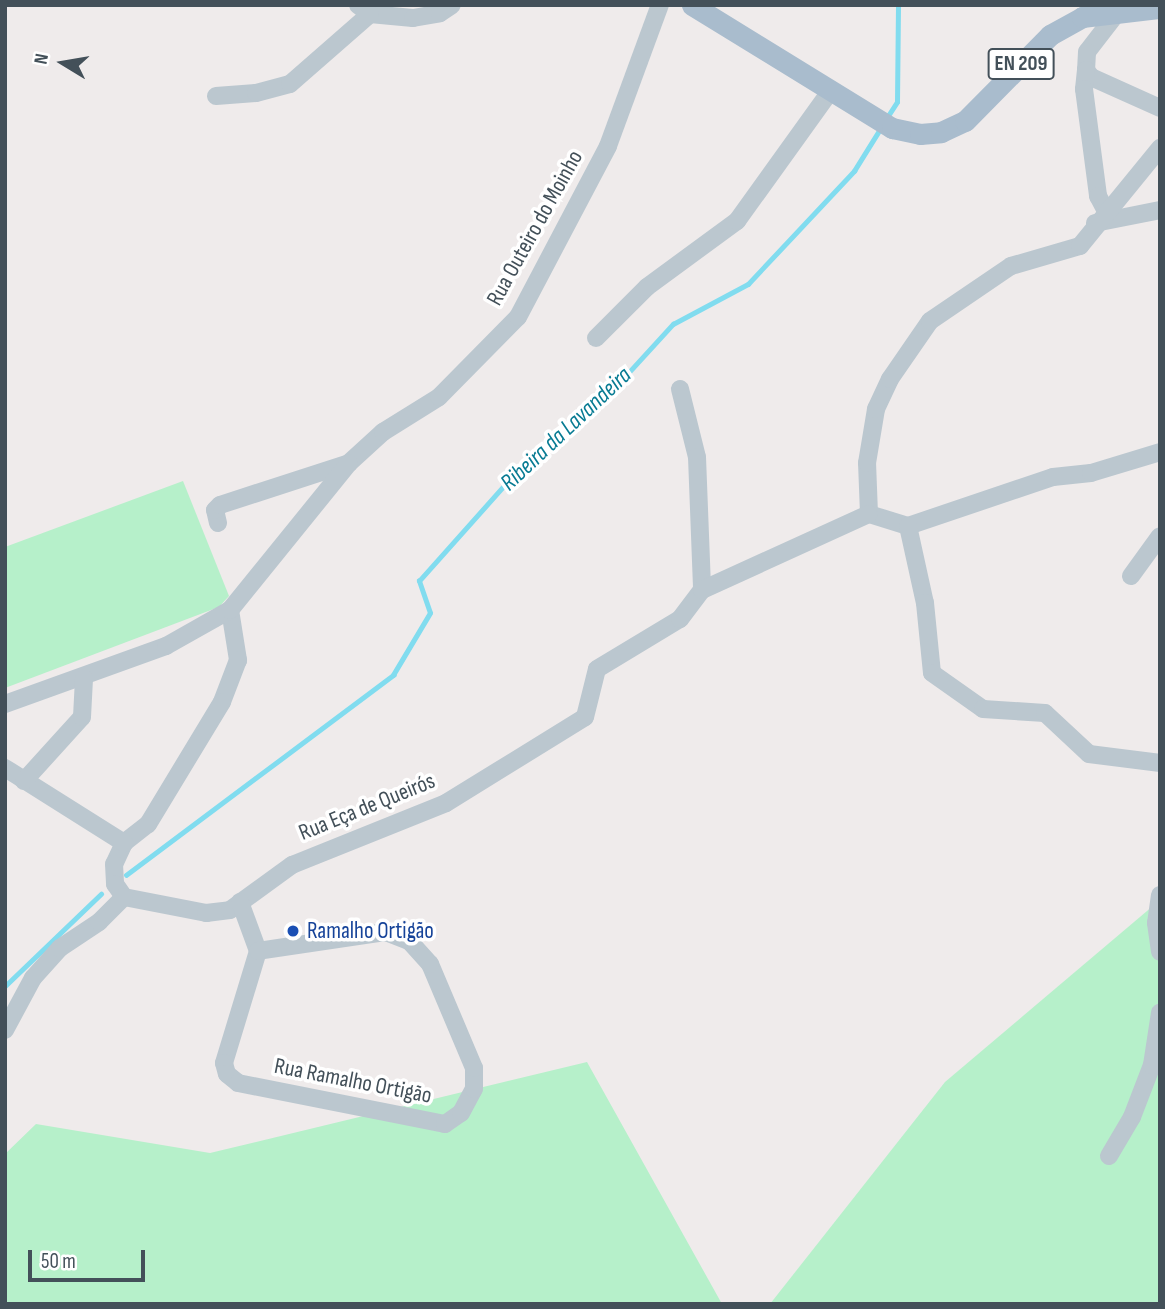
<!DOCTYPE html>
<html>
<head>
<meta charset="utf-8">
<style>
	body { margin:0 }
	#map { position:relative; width:1165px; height:1309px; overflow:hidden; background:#efebeb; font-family:"Sofia Sans Condensed",sans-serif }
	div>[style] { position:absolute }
	.green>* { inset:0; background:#b6f0ca }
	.stream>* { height:4.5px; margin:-2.25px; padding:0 2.25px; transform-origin:2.25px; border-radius:2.25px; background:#81dcef }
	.minor>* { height:18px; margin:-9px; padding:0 9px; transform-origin:9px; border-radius:9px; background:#bbc7cf }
	.major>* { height:21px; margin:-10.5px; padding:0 10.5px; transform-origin:10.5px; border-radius:10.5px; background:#a9bccd }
	.dots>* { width:19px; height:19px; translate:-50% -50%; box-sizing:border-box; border:4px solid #fff; border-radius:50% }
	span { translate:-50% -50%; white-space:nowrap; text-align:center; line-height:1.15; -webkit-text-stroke:7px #fff; paint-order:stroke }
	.shield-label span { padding:2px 5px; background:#fff; border:2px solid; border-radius:5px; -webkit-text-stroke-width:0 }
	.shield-label { font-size:21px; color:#435059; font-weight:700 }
	.street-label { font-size:23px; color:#435059 }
	.transit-label { font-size:23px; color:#164399 }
	.left { translate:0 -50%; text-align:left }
	.water-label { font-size:24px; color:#087b93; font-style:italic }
	.frame { position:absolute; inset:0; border:7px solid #435059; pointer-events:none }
	.north { position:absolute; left:28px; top:28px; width:70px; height:70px; -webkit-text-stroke:5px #fff; paint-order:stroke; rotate:281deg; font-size:19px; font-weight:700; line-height:28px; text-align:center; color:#435059 }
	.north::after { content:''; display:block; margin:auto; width:24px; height:32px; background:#435059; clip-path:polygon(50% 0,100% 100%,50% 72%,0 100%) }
	.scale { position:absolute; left:28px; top:1250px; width:117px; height:32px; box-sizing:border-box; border:4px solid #435059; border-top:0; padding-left:9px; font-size:21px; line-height:24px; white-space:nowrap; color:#435059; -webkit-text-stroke:5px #fff; paint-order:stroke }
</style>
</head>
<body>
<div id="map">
	<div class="green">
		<div style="clip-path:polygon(183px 481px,229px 596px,219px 607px,5px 688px,5px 547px)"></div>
		<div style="clip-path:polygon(1160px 900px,1160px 1304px,770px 1304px,945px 1082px)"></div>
		<div style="clip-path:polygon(587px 1062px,722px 1304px,5px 1304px,5px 1154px,36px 1124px,210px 1153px)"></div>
	</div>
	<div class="stream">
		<div style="left:886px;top:119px;width:20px;rotate:-57deg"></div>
		<div style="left:897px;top:102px;width:97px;rotate:-89.4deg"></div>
		<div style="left:126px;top:875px;width:334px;rotate:-36.8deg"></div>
		<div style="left:393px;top:675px;width:72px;rotate:-59.2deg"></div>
		<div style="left:430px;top:613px;width:34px;rotate:-109deg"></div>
		<div style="left:419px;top:581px;width:161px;rotate:-48.3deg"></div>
		<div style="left:526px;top:461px;width:91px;rotate:-37.4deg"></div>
		<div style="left:598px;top:406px;width:111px;rotate:-47.6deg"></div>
		<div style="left:673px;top:324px;width:85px;rotate:-28.1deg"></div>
		<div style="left:748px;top:284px;width:155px;rotate:-46.8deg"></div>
		<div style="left:854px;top:171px;width:49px;rotate:-58.2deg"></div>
		<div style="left:5px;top:986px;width:133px;rotate:-43.8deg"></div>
	</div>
	<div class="minor">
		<div style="left:358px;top:5px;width:15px;rotate:37deg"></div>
		<div style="left:370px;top:14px;width:43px;rotate:5.3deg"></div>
		<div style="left:413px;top:18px;width:27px;rotate:-10deg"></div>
		<div style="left:440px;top:13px;width:14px;rotate:-34deg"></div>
		<div style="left:1117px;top:13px;width:49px;rotate:127.6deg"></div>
		<div style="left:1087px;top:52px;width:18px;rotate:93deg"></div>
		<div style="left:1086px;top:70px;width:9px;rotate:54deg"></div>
		<div style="left:1091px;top:77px;width:76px;rotate:24.2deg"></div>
		<div style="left:1086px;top:70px;width:19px;rotate:96deg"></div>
		<div style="left:1084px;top:89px;width:108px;rotate:82.5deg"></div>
		<div style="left:1098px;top:196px;width:15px;rotate:62deg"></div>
		<div style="left:216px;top:96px;width:40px;rotate:-4.3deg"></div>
		<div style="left:256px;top:93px;width:35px;rotate:-15deg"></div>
		<div style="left:290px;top:84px;width:106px;rotate:-41.2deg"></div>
		<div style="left:1095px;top:223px;width:66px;rotate:-11.3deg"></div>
		<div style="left:596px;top:338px;width:72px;rotate:-45deg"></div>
		<div style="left:647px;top:287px;width:112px;rotate:-36.3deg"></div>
		<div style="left:737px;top:221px;width:161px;rotate:-54.3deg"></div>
		<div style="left:680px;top:389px;width:70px;rotate:76deg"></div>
		<div style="left:697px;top:457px;width:133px;rotate:87.8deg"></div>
		<div style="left:869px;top:514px;width:51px;rotate:-92.2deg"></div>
		<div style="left:867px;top:463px;width:55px;rotate:-80.5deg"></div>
		<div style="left:876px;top:409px;width:33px;rotate:-65deg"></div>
		<div style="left:890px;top:379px;width:70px;rotate:-55.4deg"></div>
		<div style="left:930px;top:321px;width:98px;rotate:-34.2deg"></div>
		<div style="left:1011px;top:266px;width:72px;rotate:-16.2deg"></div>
		<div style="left:1080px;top:246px;width:127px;rotate:-50.8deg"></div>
		<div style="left:869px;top:514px;width:41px;rotate:17.1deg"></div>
		<div style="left:908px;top:526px;width:153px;rotate:-18.7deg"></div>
		<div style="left:1053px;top:477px;width:38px;rotate:-6deg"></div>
		<div style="left:1091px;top:473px;width:72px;rotate:-16.9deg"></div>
		<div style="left:218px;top:523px;width:13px;rotate:-103deg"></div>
		<div style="left:215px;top:510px;width:7px;rotate:-45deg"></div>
		<div style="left:220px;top:505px;width:136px;rotate:-18deg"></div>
		<div style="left:349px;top:463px;width:46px;rotate:-42.4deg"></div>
		<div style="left:383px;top:432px;width:66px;rotate:-32deg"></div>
		<div style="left:439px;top:397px;width:112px;rotate:-45.4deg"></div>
		<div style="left:518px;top:317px;width:193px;rotate:-62.2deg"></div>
		<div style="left:608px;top:146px;width:150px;rotate:-69.8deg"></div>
		<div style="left:908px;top:526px;width:79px;rotate:77.6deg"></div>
		<div style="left:925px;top:603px;width:70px;rotate:84.3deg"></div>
		<div style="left:932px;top:673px;width:62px;rotate:35.2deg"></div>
		<div style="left:983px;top:709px;width:62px;rotate:3.7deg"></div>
		<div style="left:1045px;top:713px;width:60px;rotate:43deg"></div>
		<div style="left:1089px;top:754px;width:72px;rotate:7.2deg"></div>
		<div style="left:1131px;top:576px;width:49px;rotate:-54.1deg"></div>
		<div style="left:230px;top:610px;width:51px;rotate:80.9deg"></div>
		<div style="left:238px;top:660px;width:45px;rotate:110.9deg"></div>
		<div style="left:222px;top:702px;width:143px;rotate:121.2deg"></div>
		<div style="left:148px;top:824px;width:31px;rotate:142deg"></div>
		<div style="left:124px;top:843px;width:23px;rotate:115deg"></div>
		<div style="left:114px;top:864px;width:20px;rotate:87deg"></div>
		<div style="left:115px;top:884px;width:16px;rotate:55deg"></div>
		<div style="left:124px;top:897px;width:84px;rotate:11deg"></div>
		<div style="left:206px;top:913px;width:24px;rotate:-7deg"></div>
		<div style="left:230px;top:910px;width:77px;rotate:-36deg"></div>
		<div style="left:292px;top:865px;width:166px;rotate:-21.9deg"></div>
		<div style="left:446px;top:803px;width:163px;rotate:-31.7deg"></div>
		<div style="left:585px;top:717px;width:49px;rotate:-76deg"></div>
		<div style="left:597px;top:669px;width:97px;rotate:-31.1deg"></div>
		<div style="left:680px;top:619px;width:36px;rotate:-53deg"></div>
		<div style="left:702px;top:590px;width:183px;rotate:-24.5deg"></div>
		<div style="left:5px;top:704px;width:171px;rotate:-19.8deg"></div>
		<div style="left:166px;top:646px;width:73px;rotate:-29.4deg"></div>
		<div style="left:230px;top:610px;width:189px;rotate:-51deg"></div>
		<div style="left:5px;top:768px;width:141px;rotate:32.2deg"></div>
		<div style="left:24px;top:781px;width:86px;rotate:-47.8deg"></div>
		<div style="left:82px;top:717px;width:39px;rotate:-87deg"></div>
		<div style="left:1160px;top:895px;width:28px;rotate:98deg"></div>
		<div style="left:1156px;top:923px;width:29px;rotate:82deg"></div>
		<div style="left:240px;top:902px;width:52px;rotate:69.8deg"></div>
		<div style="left:258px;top:951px;width:117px;rotate:106.9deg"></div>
		<div style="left:224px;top:1063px;width:11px;rotate:75deg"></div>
		<div style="left:227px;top:1074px;width:14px;rotate:39deg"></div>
		<div style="left:238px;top:1083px;width:211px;rotate:11.2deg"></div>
		<div style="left:445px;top:1124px;width:19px;rotate:-35deg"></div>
		<div style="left:461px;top:1113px;width:27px;rotate:-62deg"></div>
		<div style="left:474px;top:1089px;width:21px;rotate:-90deg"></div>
		<div style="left:474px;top:1068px;width:113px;rotate:-112.9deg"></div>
		<div style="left:430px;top:964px;width:31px;rotate:-132deg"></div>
		<div style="left:409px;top:941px;width:26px;rotate:-159deg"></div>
		<div style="left:385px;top:932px;width:128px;rotate:171.5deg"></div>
		<div style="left:5px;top:1030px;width:59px;rotate:-61.7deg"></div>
		<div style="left:33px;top:978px;width:40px;rotate:-48deg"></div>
		<div style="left:60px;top:948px;width:47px;rotate:-33.7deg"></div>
		<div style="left:99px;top:922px;width:35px;rotate:-45deg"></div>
		<div style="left:1109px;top:1156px;width:45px;rotate:-59.5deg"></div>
		<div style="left:1132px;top:1117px;width:56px;rotate:-69deg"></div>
		<div style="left:1152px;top:1065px;width:53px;rotate:-81.3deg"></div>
	</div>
	<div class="major">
		<div style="left:692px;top:5px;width:235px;rotate:31.6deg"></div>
		<div style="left:892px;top:128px;width:29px;rotate:12deg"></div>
		<div style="left:920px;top:134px;width:21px;rotate:-5deg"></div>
		<div style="left:941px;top:132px;width:26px;rotate:-25deg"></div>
		<div style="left:965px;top:121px;width:121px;rotate:-45.3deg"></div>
		<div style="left:1050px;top:35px;width:37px;rotate:-29deg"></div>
		<div style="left:1082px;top:17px;width:79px;rotate:-6.6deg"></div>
	</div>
	<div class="dots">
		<div style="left:293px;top:931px;background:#1a4fb4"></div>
	</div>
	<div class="shield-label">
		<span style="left:1021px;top:64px">EN 209</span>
	</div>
	<div class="street-label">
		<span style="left:535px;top:228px;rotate:-61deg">Rua Outeiro do Moinho</span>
		<span style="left:367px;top:807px;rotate:-22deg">Rua Eça de Queirós</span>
		<span style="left:353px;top:1081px;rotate:11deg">Rua Ramalho Ortigão</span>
	</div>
	<div class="transit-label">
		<span class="left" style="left:307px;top:931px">Ramalho Ortigão</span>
	</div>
	<div class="water-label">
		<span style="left:566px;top:429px;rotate:-43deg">Ribeira da Lavandeira</span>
	</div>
	<div class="frame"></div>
	<div class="north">N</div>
	<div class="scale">50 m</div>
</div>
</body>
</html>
